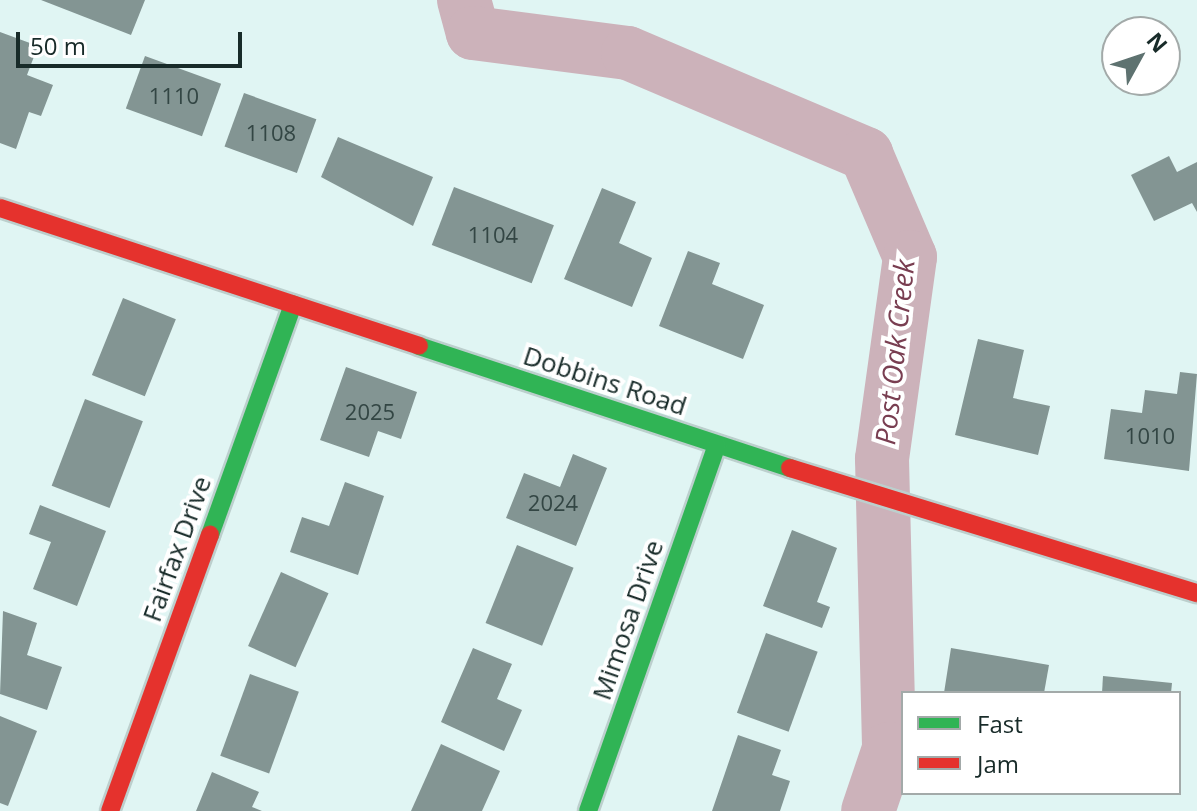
<!DOCTYPE html>
<html>
<head>
<meta charset="utf-8">
<style>
	body { margin:0 }
	#map { position:relative; width:1197px; height:811px; overflow:hidden; background:#e0f5f3; font-family:"Open Sans",sans-serif }
	div>[style] { position:absolute }
	.river>* { height:54px; margin:-27px; padding:0 27px; transform-origin:27px; border-radius:27px; background:#ccb2ba }
	.building>* { inset:0; background:#839593; transform-origin:0 0 }
	.roads { filter:drop-shadow(2px 0 #bccfcd) drop-shadow(-2px 0 #bccfcd) drop-shadow(0 2px #bccfcd) drop-shadow(0 -2px #bccfcd) }
	.fast>* { height:18px; margin:-9px; padding:0 9px; transform-origin:9px; border-radius:9px; background:#30b455 }
	.jam>* { height:18px; margin:-9px; padding:0 9px; transform-origin:9px; border-radius:9px; background:#e5322d }
	span { translate:-50% -50%; white-space:nowrap; text-align:center; line-height:1.15; -webkit-text-stroke:8px #fff; paint-order:stroke }
	.number-label { font-size:22px; color:#334644 }
	.number-label span { -webkit-text-stroke-width:0 }
	.street-label { font-size:26px; color:#182b29 }
	.water-label { font-size:28px; color:#793e51; font-style:italic }
	.legend { position:absolute; left:901px; top:691px; width:280px; height:104px; box-sizing:border-box; background:#fff; border:2px solid #a3aaa9; margin:0; padding:10px 14px; list-style:none; font-size:24px; color:#182b29 }
	.legend li { display:flex; align-items:center; gap:16px; height:40px }
	.legend b { width:40px; border:2px solid #a3aaa9 }
	.north { position:absolute; left:1101px; top:16px; width:80px; height:80px; box-sizing:border-box; background:#fff; border:2px solid #a3aaa9; border-radius:50%; rotate:50deg; font-size:22px; font-weight:700; line-height:32px; text-align:center; color:#182b29 }
	.north::after { content:''; display:block; margin:auto; width:28px; height:36px; background:#5e7270; clip-path:polygon(50% 0,100% 100%,50% 72%,0 100%) }
	.scale { position:absolute; left:16px; top:32px; width:226px; height:36px; box-sizing:border-box; border:4px solid #182b29; border-top:0; padding-left:10px; font-size:24px; line-height:28px; white-space:nowrap; color:#182b29; -webkit-text-stroke:6px #fff; paint-order:stroke }
</style>
</head>
<body>
<div id="map">
	<div class="river">
		<div style="left:464px;top:0;width:34px;rotate:75deg"></div>
		<div style="left:473px;top:33px;width:156px;rotate:7.4deg"></div>
		<div style="left:628px;top:53px;width:259px;rotate:23deg"></div>
		<div style="left:866px;top:154px;width:112px;rotate:66.9deg"></div>
		<div style="left:910px;top:257px;width:204px;rotate:97.9deg"></div>
		<div style="left:882px;top:459px;width:290px;rotate:88.6deg"></div>
		<div style="left:889px;top:749px;width:65px;rotate:108.7deg"></div>
	</div>
	<div class="building">
		<div style="clip-path:polygon(41px 0,145px 0,131px 35px)"></div>
		<div style="clip-path:polygon(0 32px,38px 46px,27px 75px,53px 85px,41px 116px,29px 112px,16px 149px,0 143px)"></div>
		<div style="left:145px;top:56px;width:81px;height:56px;rotate:20deg"></div>
		<div style="left:244px;top:93px;width:77px;height:57px;rotate:20deg"></div>
		<div style="clip-path:polygon(338px 137px,433px 177px,413px 226px,321px 177px)"></div>
		<div style="clip-path:polygon(1169px 156px,1177px 172px,1197px 162px,1197px 212px,1192px 203px,1154px 221px,1131px 175px)"></div>
		<div style="left:454px;top:187px;width:107px;height:62px;rotate:21deg"></div>
		<div style="clip-path:polygon(602px 188px,636px 202px,619px 243px,652px 258px,632px 307px,564px 279px)"></div>
		<div style="clip-path:polygon(688px 251px,720px 263px,712px 284px,764px 305px,743px 359px,659px 326px)"></div>
		<div style="left:123px;top:298px;width:57px;height:83px;rotate:22deg"></div>
		<div style="clip-path:polygon(978px 339px,1024px 350px,1013px 398px,1050px 406px,1038px 455px,955px 435px)"></div>
		<div style="clip-path:polygon(346px 367px,417px 392px,401px 439px,378px 431px,369px 457px,320px 440px)"></div>
		<div style="clip-path:polygon(1180px 372px,1197px 374px,1189px 471px,1104px 459px,1111px 409px,1142px 413px,1145px 390px,1177px 394px)"></div>
		<div style="left:85px;top:399px;width:62px;height:93px;rotate:21deg"></div>
		<div style="clip-path:polygon(573px 454px,607px 468px,576px 546px,506px 518px,524px 473px,560px 487px)"></div>
		<div style="clip-path:polygon(345px 482px,384px 496px,358px 575px,290px 552px,302px 517px,329px 526px)"></div>
		<div style="clip-path:polygon(40px 505px,106px 531px,77px 606px,33px 589px,51px 542px,29px 534px)"></div>
		<div style="clip-path:polygon(792px 530px,837px 548px,817px 602px,830px 607px,822px 628px,763px 606px)"></div>
		<div style="left:517px;top:545px;width:61px;height:84px;rotate:22deg"></div>
		<div style="left:281px;top:572px;width:52px;height:81px;rotate:24deg"></div>
		<div style="clip-path:polygon(3px 611px,37px 623px,27px 655px,62px 667px,47px 710px,0 694px)"></div>
		<div style="left:766px;top:633px;width:55px;height:85px;rotate:20deg"></div>
		<div style="clip-path:polygon(473px 648px,512px 664px,497px 699px,522px 710px,504px 751px,441px 722px)"></div>
		<div style="clip-path:polygon(951px 648px,1049px 665px,1044px 693px,944px 693px)"></div>
		<div style="left:250px;top:674px;width:52px;height:87px;rotate:20deg"></div>
		<div style="clip-path:polygon(1103px 676px,1172px 683px,1171px 693px,1102px 693px)"></div>
		<div style="clip-path:polygon(0 716px,37px 731px,8px 806px,0 803px)"></div>
		<div style="clip-path:polygon(738px 735px,781px 750px,772px 775px,790px 781px,780px 811px,712px 811px)"></div>
		<div style="clip-path:polygon(441px 744px,500px 771px,482px 811px,411px 811px)"></div>
		<div style="clip-path:polygon(212px 772px,259px 792px,252px 807px,262px 811px,196px 811px)"></div>
	</div>
	<div class="roads">
		<div class="fast">
			<div style="left:419px;top:346px;width:391px;rotate:18.2deg"></div>
			<div style="left:210px;top:535px;width:245px;rotate:-70.2deg"></div>
			<div style="left:588px;top:811px;width:388px;rotate:-70.6deg"></div>
		</div>
		<div class="jam">
			<div style="left:0;top:208px;width:441px;rotate:18.2deg"></div>
			<div style="left:790px;top:468px;width:426px;rotate:17.1deg"></div>
			<div style="left:110px;top:811px;width:294px;rotate:-70.1deg"></div>
		</div>
	</div>
	<div class="number-label">
		<span style="left:174px;top:96px">1110</span>
		<span style="left:271px;top:133px">1108</span>
		<span style="left:493px;top:235px">1104</span>
		<span style="left:370px;top:412px">2025</span>
		<span style="left:1150px;top:436px">1010</span>
		<span style="left:553px;top:503px">2024</span>
	</div>
	<div class="street-label">
		<span style="left:605px;top:381px;rotate:18deg">Dobbins Road</span>
		<span style="left:177px;top:549px;rotate:-70deg">Fairfax Drive</span>
		<span style="left:628px;top:620px;rotate:-71deg">Mimosa Drive</span>
	</div>
	<div class="water-label">
		<span style="left:894px;top:352px;rotate:-84deg">Post Oak Creek</span>
	</div>
	<ul class="legend">
	<li><b style="height:10px;background:#30b455"></b>Fast</li>
	<li><b style="height:10px;background:#e5322d"></b>Jam</li>
	</ul>
	<div class="north">N</div>
	<div class="scale">50 m</div>
</div>
</body>
</html>
